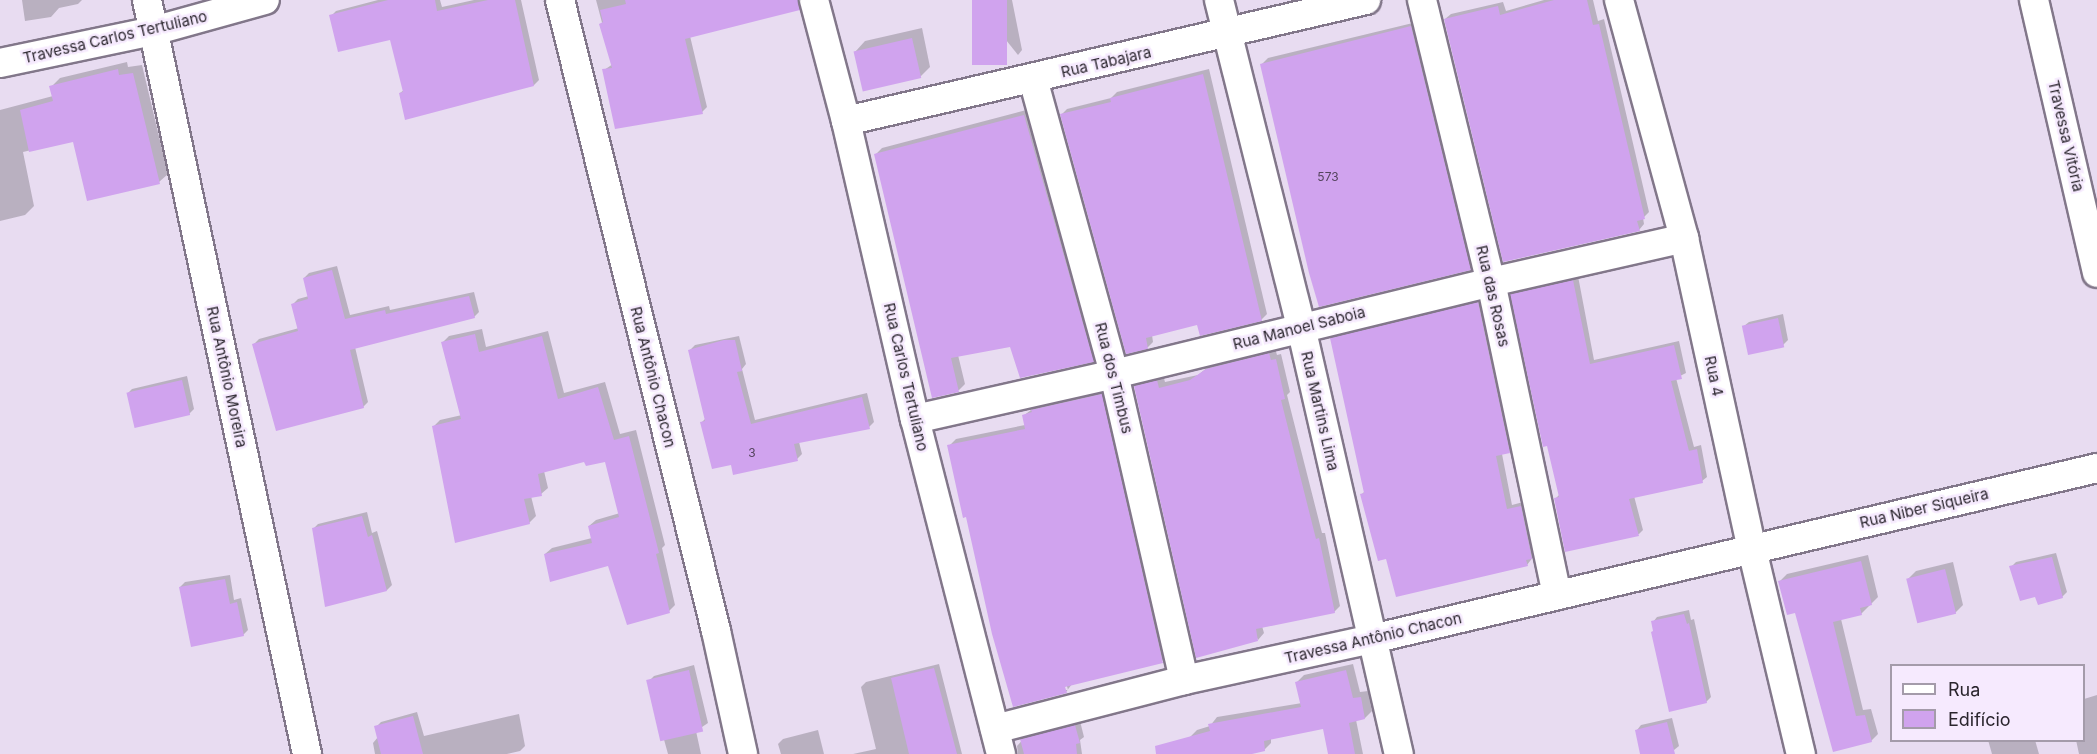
<!DOCTYPE html>
<html>
<head>
<meta charset="utf-8">
<style>
	body { margin:0 }
	#map { position:relative; width:2097px; height:754px; overflow:hidden; background:#e8dcf1; font-family:Inter,sans-serif }
	div>[style] { position:absolute }
	.shadow>* { inset:0; background:#0003 }
	.building>* { inset:0; background:#d0a3ee; transform-origin:0 0 }
	.roads { filter:drop-shadow(2px 0 #82778a) drop-shadow(-2px 0 #82778a) drop-shadow(0 2px #82778a) drop-shadow(0 -2px #82778a) }
	.minor>* { height:28px; margin:-14px; padding:0 14px; transform-origin:14px; border-radius:14px; background:#fff }
	span { translate:-50% -50%; white-space:nowrap; text-align:center; line-height:1.15; -webkit-text-stroke:5px #f6eafe; paint-order:stroke }
	.number-label { font-size:12px; color:#54445d }
	.number-label span { -webkit-text-stroke-width:0 }
	.street-label { font-size:15px; color:#2a252d }
	.legend { position:absolute; left:1890px; top:664px; width:195px; height:78px; box-sizing:border-box; background:#f6eafe; border:2px solid #a49baa; margin:0; padding:8px 10px; list-style:none; font-size:18px; color:#2a252d }
	.legend li { display:flex; align-items:center; gap:12px; height:30px }
	.legend b { width:30px; border:2px solid #a49baa }
</style>
</head>
<body>
<div id="map">
	<div class="shadow">
		<div style="clip-path:polygon(22px 0,82px 0,78px 4px,59px 8px,51px 17px,25px 21px)"></div>
		<div style="clip-path:polygon(378px 0,440px 0,442px 7px,474px 0,521px 0,539px 80px,534px 85px,400px 93px,404px 90px,391px 38px,331px 16px,336px 11px)"></div>
		<div style="clip-path:polygon(596px 0,774px 0,690px 36px,707px 107px,702px 112px,604px 70px,613px 64px)"></div>
		<div style="clip-path:polygon(974px 0,1012px 0,1022px 50px,1018px 55px)"></div>
		<div style="clip-path:polygon(1544px 0,1593px 0,1598px 21px,1604px 19px,1649px 212px,1643px 218px,1644px 224px,1639px 230px,1445px 19px,1451px 14px,1503px 2px,1506px 11px)"></div>
		<div style="clip-path:polygon(1417px 22px,1476px 263px,1470px 269px,1262px 64px,1268px 58px)"></div>
		<div style="clip-path:polygon(922px 28px,930px 67px,920px 77px,855px 52px,865px 41px)"></div>
		<div style="clip-path:polygon(127px 62px,128px 67px,142px 65px,168px 174px,159px 182px,74px 140px,23px 152px,34px 206px,25px 215px,0 221px,0 110px,53px 96px,51px 87px,60px 78px)"></div>
		<div style="clip-path:polygon(1209px 69px,1267px 314px,1261px 320px,1198px 323px,1152px 335px,1153px 342px,1148px 347px,1127px 352px,1061px 115px,1067px 109px,1111px 98px,1117px 92px)"></div>
		<div style="clip-path:polygon(1030px 109px,1099px 354px,1093px 360px,1011px 345px,958px 355px,965px 384px,959px 390px,933px 397px,876px 154px,882px 148px)"></div>
		<div style="clip-path:polygon(337px 266px,350px 315px,389px 306px,390px 310px,474px 292px,479px 312px,474px 317px,355px 347px,368px 402px,363px 407px,254px 344px,259px 339px,299px 328px,293px 304px,298px 299px,309px 296px,304px 278px,309px 273px)"></div>
		<div style="clip-path:polygon(1578px 276px,1594px 360px,1679px 341px,1686px 373px,1676px 378px,1694px 447px,1701px 445px,1707px 477px,1702px 481px,1634px 496px,1643px 530px,1639px 534px,1566px 550px,1555px 499px,1560px 494px,1512px 295px,1517px 290px)"></div>
		<div style="clip-path:polygon(1484px 298px,1515px 447px,1510px 452px,1502px 454px,1512px 505px,1527px 501px,1537px 552px,1527px 565px,1387px 557px,1362px 494px,1365px 491px,1332px 339px,1337px 333px)"></div>
		<div style="clip-path:polygon(1783px 314px,1788px 340px,1783px 345px,1744px 326px,1749px 322px)"></div>
		<div style="clip-path:polygon(482px 329px,486px 347px,548px 331px,564px 393px,605px 382px,620px 434px,636px 430px,665px 545px,662px 548px,675px 605px,669px 611px,609px 565px,545px 554px,552px 548px,592px 538px,589px 526px,596px 520px,620px 513px,606px 461px,585px 460px,544px 471px,548px 488px,541px 494px,531px 496px,536px 516px,529px 523px,433px 427px,440px 420px,462px 415px,443px 342px,449px 336px)"></div>
		<div style="clip-path:polygon(739px 336px,746px 364px,742px 369px,755px 420px,867px 393px,874px 422px,869px 427px,799px 442px,802px 454px,797px 459px,732px 463px,702px 422px,706px 418px,690px 350px,695px 345px)"></div>
		<div style="clip-path:polygon(1275px 348px,1277px 355px,1281px 354px,1290px 392px,1287px 395px,1322px 533px,1325px 533px,1340px 606px,1334px 612px,1262px 626px,1264px 633px,1258px 640px,1135px 387px,1141px 381px,1163px 375px,1165px 382px,1198px 375px,1213px 363px)"></div>
		<div style="clip-path:polygon(187px 376px,194px 409px,189px 414px,127px 394px,132px 389px)"></div>
		<div style="clip-path:polygon(evenodd,1108px 388px,1169px 655px,1162px 661px,1072px 684px,1066px 692px,1014px 706px,994px 633px,967px 515px,964px 516px,949px 446px,956px 439px,1025px 425px,1023px 416px,1039px 404px,1108px 388px,1065px 679px,1068px 690px,1065px 690px,1062px 680px,1065px 679px)"></div>
		<div style="clip-path:polygon(367px 512px,372px 533px,377px 531px,392px 585px,387px 590px,326px 605px,313px 529px,318px 524px)"></div>
		<div style="clip-path:polygon(2056px 553px,2067px 592px,2062px 597px,2036px 595px,2011px 567px,2016px 562px)"></div>
		<div style="clip-path:polygon(1868px 555px,1878px 597px,1861px 614px,1841px 619px,1863px 710px,1871px 709px,1878px 734px,1871px 741px,1834px 750px,1796px 611px,1780px 581px,1787px 574px)"></div>
		<div style="clip-path:polygon(1953px 562px,1963px 605px,1955px 613px,1907px 580px,1916px 571px)"></div>
		<div style="clip-path:polygon(230px 575px,234px 600px,241px 598px,248px 630px,243px 635px,180px 587px,185px 582px)"></div>
		<div style="clip-path:polygon(1689px 610px,1691px 620px,1694px 619px,1711px 697px,1706px 702px,1654px 630px,1653px 622px,1657px 617px)"></div>
		<div style="clip-path:polygon(939px 664px,962px 754px,853px 754px,876px 749px,861px 687px,866px 682px)"></div>
		<div style="clip-path:polygon(1353px 664px,1360px 692px,1368px 691px,1372px 711px,1365px 718px,1356px 720px,1363px 754px,1330px 754px,1324px 727px,1271px 738px,1271px 743px,1264px 750px,1245px 754px,1194px 754px,1190px 737px,1197px 730px,1210px 726px,1217px 717px,1302px 703px,1297px 682px,1304px 675px)"></div>
		<div style="clip-path:polygon(694px 665px,708px 723px,696px 731px,701px 754px,668px 754px,648px 682px,654px 676px)"></div>
		<div style="clip-path:polygon(2097px 695px,2097px 754px,2079px 754px,2076px 740px,2084px 740px,2084px 699px)"></div>
		<div style="clip-path:polygon(417px 712px,424px 736px,519px 714px,525px 746px,520px 751px,507px 754px,375px 754px,373px 743px,378px 737px,376px 727px,381px 722px)"></div>
		<div style="clip-path:polygon(1672px 718px,1679px 746px,1674px 750px,1642px 754px,1637px 730px,1641px 725px)"></div>
		<div style="clip-path:polygon(1080px 721px,1084px 737px,1080px 740px,1082px 754px,1018px 754px,1017px 746px,1027px 735px)"></div>
		<div style="clip-path:polygon(818px 730px,824px 754px,781px 754px,778px 744px,783px 739px)"></div>
		<div style="clip-path:polygon(1988px 740px,2035px 740px,2039px 754px,1992px 754px)"></div>
	</div>
	<div class="building">
		<div style="clip-path:polygon(388px 0,435px 0,437px 11px,488px 0,515px 0,534px 86px,405px 120px,399px 93px,403px 92px,390px 40px,338px 52px,329px 15px)"></div>
		<div style="clip-path:polygon(625px 0,798px 0,800px 10px,685px 39px,703px 114px,615px 129px,602px 69px,612px 68px,599px 24px,603px 22px,600px 10px,626px 4px)"></div>
		<div style="left:972px;top:0;width:35px;height:65px"></div>
		<div style="clip-path:polygon(1554px 0,1587px 0,1593px 25px,1599px 24px,1645px 219px,1637px 221px,1640px 231px,1503px 262px,1444px 19px,1498px 6px,1500px 15px)"></div>
		<div style="clip-path:polygon(1411px 26px,1471px 270px,1319px 307px,1309px 273px,1260px 64px)"></div>
		<div style="left:912px;top:38px;width:41px;height:60px;rotate:77deg"></div>
		<div style="clip-path:polygon(118px 69px,119px 75px,133px 73px,160px 184px,87px 201px,73px 142px,29px 152px,20px 110px,53px 101px,49px 86px)"></div>
		<div style="clip-path:polygon(1203px 74px,1262px 321px,1200px 336px,1197px 325px,1146px 338px,1148px 349px,1126px 354px,1060px 114px,1111px 102px,1110px 98px)"></div>
		<div style="clip-path:polygon(1024px 115px,1094px 362px,1020px 378px,1010px 347px,951px 358px,959px 392px,932px 398px,874px 154px)"></div>
		<div style="clip-path:polygon(332px 270px,345px 319px,385px 310px,386px 314px,469px 296px,475px 318px,350px 350px,364px 408px,276px 431px,252px 344px,298px 331px,291px 304px,308px 299px,303px 278px)"></div>
		<div style="clip-path:polygon(1573px 280px,1590px 364px,1674px 345px,1682px 379px,1671px 381px,1689px 451px,1697px 449px,1703px 483px,1629px 499px,1639px 536px,1565px 552px,1554px 498px,1559px 497px,1547px 446px,1543px 447px,1510px 294px)"></div>
		<div style="clip-path:polygon(1478px 302px,1510px 453px,1496px 456px,1507px 509px,1521px 506px,1532px 559px,1526px 560px,1528px 566px,1396px 597px,1386px 559px,1378px 561px,1360px 494px,1364px 493px,1330px 338px)"></div>
		<div style="left:1778px;top:318px;width:30px;height:37px;rotate:78deg"></div>
		<div style="clip-path:polygon(475px 334px,479px 352px,542px 336px,558px 399px,598px 387px,614px 440px,629px 436px,659px 553px,656px 554px,670px 613px,627px 625px,608px 566px,550px 582px,544px 554px,592px 543px,588px 526px,619px 517px,605px 462px,586px 466px,584px 462px,538px 474px,542px 496px,524px 499px,530px 524px,455px 543px,432px 426px,461px 419px,441px 342px)"></div>
		<div style="clip-path:polygon(724px 340px,735px 340px,742px 371px,737px 372px,751px 424px,862px 397px,870px 429px,794px 444px,798px 461px,733px 475px,731px 465px,712px 469px,700px 422px,705px 421px,688px 350px)"></div>
		<div style="clip-path:polygon(1269px 353px,1271px 360px,1276px 359px,1285px 399px,1281px 400px,1316px 539px,1319px 538px,1335px 613px,1256px 629px,1258px 641px,1196px 658px,1134px 386px,1157px 380px,1159px 388px,1190px 380px,1206px 369px)"></div>
		<div style="left:182px;top:380px;width:36px;height:57px;rotate:77deg"></div>
		<div style="clip-path:polygon(1102px 394px,1163px 663px,1065px 687px,1067px 693px,1013px 707px,992px 634px,966px 517px,963px 518px,947px 445px,1025px 429px,1022px 415px,1032px 412px,1031px 410px)"></div>
		<div style="clip-path:polygon(362px 516px,368px 537px,372px 535px,387px 591px,325px 607px,312px 528px)"></div>
		<div style="clip-path:polygon(2052px 557px,2063px 598px,2038px 605px,2035px 597px,2020px 601px,2009px 566px)"></div>
		<div style="clip-path:polygon(1861px 561px,1872px 605px,1860px 608px,1862px 615px,1833px 622px,1856px 716px,1865px 715px,1872px 742px,1833px 752px,1795px 613px,1787px 615px,1778px 581px)"></div>
		<div style="left:1945px;top:569px;width:46px;height:40px;rotate:76deg"></div>
		<div style="clip-path:polygon(225px 579px,230px 604px,237px 602px,244px 636px,191px 647px,179px 587px)"></div>
		<div style="clip-path:polygon(1684px 614px,1687px 624px,1689px 623px,1707px 703px,1669px 712px,1651px 632px,1653px 631px,1651px 621px)"></div>
		<div style="clip-path:polygon(934px 668px,957px 754px,909px 754px,891px 678px)"></div>
		<div style="left:689px;top:670px;width:63px;height:44px;rotate:77deg"></div>
		<div style="clip-path:polygon(1346px 670px,1353px 698px,1361px 697px,1365px 719px,1349px 723px,1355px 754px,1328px 754px,1323px 729px,1264px 741px,1265px 751px,1252px 754px,1156px 754px,1155px 746px,1210px 731px,1208px 724px,1301px 707px,1295px 682px)"></div>
		<div style="clip-path:polygon(413px 716px,423px 754px,381px 754px,374px 726px)"></div>
		<div style="clip-path:polygon(1667px 722px,1675px 754px,1640px 754px,1635px 730px)"></div>
		<div style="clip-path:polygon(1075px 725px,1080px 743px,1076px 744px,1077px 754px,1024px 754px,1020px 739px)"></div>
	</div>
	<div class="roads">
		<div class="minor">
			<div style="left:147px;top:0;width:771px;rotate:78.02deg"></div>
			<div style="left:560px;top:0;width:650px;rotate:76.11deg"></div>
			<div style="left:716px;top:631px;width:126px;rotate:77.6deg"></div>
			<div style="left:814px;top:0;width:125px;rotate:75.2deg"></div>
			<div style="left:846px;top:121px;width:306px;rotate:77deg"></div>
			<div style="left:915px;top:419px;width:346px;rotate:75.6deg"></div>
			<div style="left:1219px;top:0;width:337px;rotate:75.9deg"></div>
			<div style="left:1301px;top:327px;width:438px;rotate:77.1deg"></div>
			<div style="left:1422px;top:0;width:290px;rotate:76.3deg"></div>
			<div style="left:1491px;top:282px;width:320px;rotate:78.1deg"></div>
			<div style="left:1619px;top:0;width:247px;rotate:74.7deg"></div>
			<div style="left:1684px;top:238px;width:318px;rotate:77.7deg"></div>
			<div style="left:1752px;top:549px;width:211px;rotate:76.6deg"></div>
			<div style="left:2034px;top:0;width:280px;rotate:77deg"></div>
			<div style="left:0;top:63px;width:156px;rotate:-11.8deg"></div>
			<div style="left:153px;top:31px;width:116px;rotate:-15.5deg"></div>
			<div style="left:1033px;top:79px;width:306px;rotate:74.6deg"></div>
			<div style="left:1114px;top:374px;width:314px;rotate:77.1deg"></div>
			<div style="left:846px;top:121px;width:534px;rotate:-13.1deg"></div>
			<div style="left:915px;top:419px;width:204px;rotate:-12.7deg"></div>
			<div style="left:1114px;top:374px;width:388px;rotate:-13.7deg"></div>
			<div style="left:1491px;top:282px;width:198px;rotate:-12.8deg"></div>
			<div style="left:995px;top:729px;width:195px;rotate:-14.5deg"></div>
			<div style="left:1184px;top:680px;width:192px;rotate:-12.3deg"></div>
			<div style="left:1372px;top:639px;width:745px;rotate:-13.27deg"></div>
		</div>
	</div>
	<div class="number-label">
		<span style="left:1328px;top:177px">573</span>
		<span style="left:752px;top:453px">3</span>
	</div>
	<div class="street-label">
		<span style="left:115px;top:37px;rotate:-13deg">Travessa Carlos Tertuliano</span>
		<span style="left:1106px;top:62px;rotate:-13deg">Rua Tabajara</span>
		<span style="left:2066px;top:136px;rotate:77deg">Travessa Vitória</span>
		<span style="left:1493px;top:296px;rotate:77deg">Rua das Rosas</span>
		<span style="left:1299px;top:328px;rotate:-14deg">Rua Manoel Saboia</span>
		<span style="left:1714px;top:376px;rotate:78deg">Rua 4</span>
		<span style="left:227px;top:377px;rotate:78deg">Rua Antônio Moreira</span>
		<span style="left:653px;top:377px;rotate:76deg">Rua Antônio Chacon</span>
		<span style="left:906px;top:377px;rotate:77deg">Rua Carlos Tertuliano</span>
		<span style="left:1114px;top:378px;rotate:76deg">Rua dos Timbus</span>
		<span style="left:1320px;top:411px;rotate:77deg">Rua Martins Lima</span>
		<span style="left:1924px;top:508px;rotate:-13deg">Rua Niber Siqueira</span>
		<span style="left:1373px;top:638px;rotate:-13deg">Travessa Antônio Chacon</span>
	</div>
	<ul class="legend">
	<li><b style="height:8px;background:#fff"></b>Rua</li>
	<li><b style="height:16px;background:#d0a3ee"></b>Edifício</li>
	</ul>
</div>
</body>
</html>
